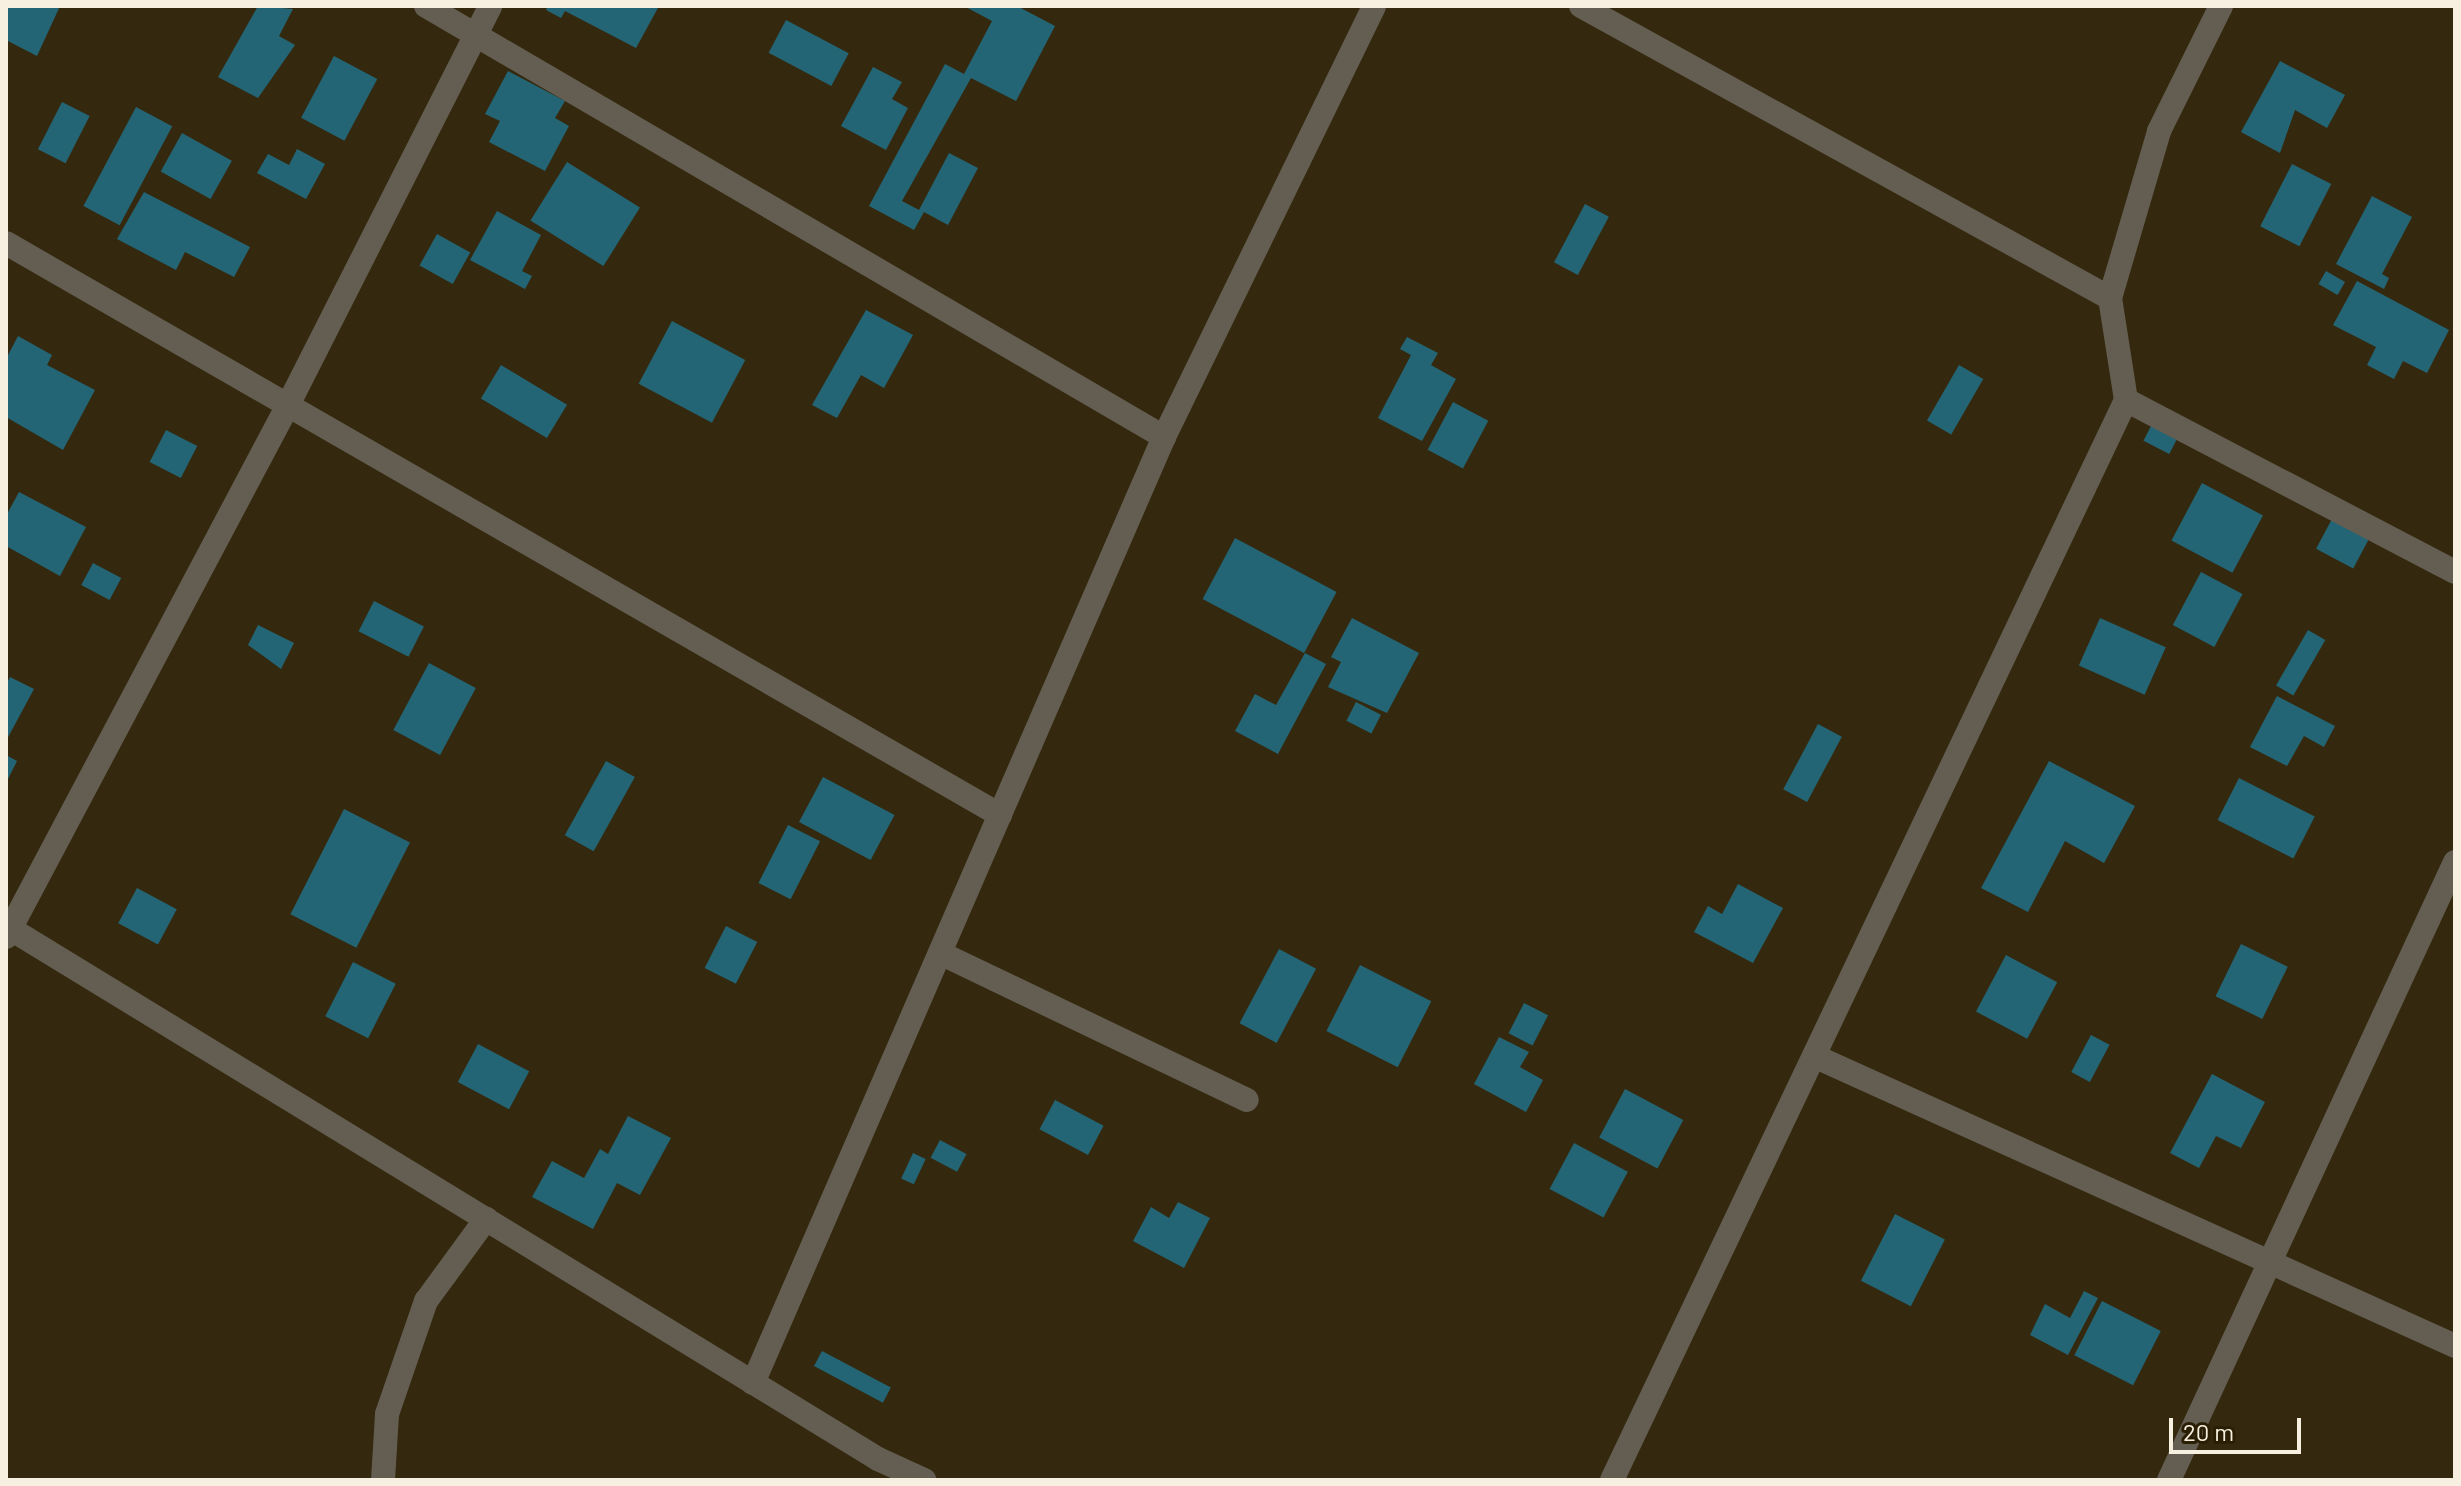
<!DOCTYPE html>
<html>
<head>
<meta charset="utf-8">
<style>
	body { margin:0 }
	#map { position:relative; width:2461px; height:1486px; overflow:hidden; background:#34290e; font-family:Barlow,sans-serif }
	div>[style] { position:absolute }
	.building>* { inset:0; background:#246575; transform-origin:0 0 }
	.minor>* { height:24px; margin:-12px; padding:0 12px; transform-origin:12px; border-radius:12px; background:#645e52 }
	span { translate:-50% -50%; white-space:nowrap; text-align:center; line-height:1.15; -webkit-text-stroke:8px #2a1f04; paint-order:stroke }
	.frame { position:absolute; inset:0; border:8px solid #f7f0e0; pointer-events:none }
	.scale { position:absolute; left:2169px; top:1418px; width:132px; height:36px; box-sizing:border-box; border:4px solid #f7f0e0; border-top:0; padding-left:10px; font-size:24px; line-height:28px; white-space:nowrap; color:#f7f0e0; -webkit-text-stroke:6px #2a1f04; paint-order:stroke }
</style>
</head>
<body>
<div id="map">
	<div class="building">
		<div style="clip-path:polygon(6px 6px,60px 6px,37px 56px,6px 40px)"></div>
		<div style="clip-path:polygon(258px 6px,293px 9px,279px 36px,295px 45px,258px 98px,218px 77px)"></div>
		<div style="clip-path:polygon(548px 6px,659px 6px,636px 48px,565px 11px,561px 18px,546px 10px)"></div>
		<div style="clip-path:polygon(964px 6px,1017px 6px,1055px 26px,1016px 101px,971px 78px,902px 201px,919px 210px,949px 153px,978px 168px,948px 225px,924px 212px,914px 230px,869px 206px,945px 64px,964px 74px,992px 21px)"></div>
		<div style="left:786px;top:20px;width:71px;height:37px;rotate:28deg"></div>
		<div style="left:334px;top:56px;width:49px;height:70px;rotate:28deg"></div>
		<div style="clip-path:polygon(2280px 61px,2345px 95px,2327px 128px,2295px 110px,2280px 153px,2241px 132px)"></div>
		<div style="clip-path:polygon(873px 67px,902px 82px,892px 99px,908px 108px,886px 150px,841px 126px)"></div>
		<div style="clip-path:polygon(508px 71px,565px 101px,555px 118px,569px 126px,545px 171px,489px 142px,500px 121px,485px 114px)"></div>
		<div style="left:62px;top:102px;width:31px;height:53px;rotate:27deg"></div>
		<div style="left:136px;top:107px;width:41px;height:112px;rotate:28deg"></div>
		<div style="left:182px;top:133px;width:57px;height:44px;rotate:29deg"></div>
		<div style="clip-path:polygon(297px 149px,325px 164px,306px 199px,257px 173px,268px 154px,289px 165px)"></div>
		<div style="left:567px;top:162px;width:86px;height:69px;rotate:32deg"></div>
		<div style="left:2292px;top:164px;width:44px;height:70px;rotate:27deg"></div>
		<div style="clip-path:polygon(144px 192px,250px 247px,234px 277px,185px 252px,176px 270px,117px 239px)"></div>
		<div style="clip-path:polygon(2372px 196px,2412px 217px,2382px 274px,2389px 278px,2384px 289px,2336px 264px)"></div>
		<div style="left:1585px;top:204px;width:27px;height:66px;rotate:28deg"></div>
		<div style="clip-path:polygon(497px 211px,541px 235px,522px 271px,532px 276px,525px 289px,470px 260px)"></div>
		<div style="left:437px;top:234px;width:38px;height:36px;rotate:29deg"></div>
		<div style="left:2326px;top:271px;width:22px;height:15px;rotate:30deg"></div>
		<div style="clip-path:polygon(2357px 281px,2449px 330px,2427px 373px,2403px 361px,2394px 379px,2367px 365px,2376px 347px,2333px 325px)"></div>
		<div style="clip-path:polygon(866px 310px,913px 335px,884px 388px,861px 375px,837px 418px,812px 405px)"></div>
		<div style="left:672px;top:321px;width:83px;height:71px;rotate:28deg"></div>
		<div style="clip-path:polygon(18px 336px,52px 355px,47px 365px,95px 390px,63px 450px,6px 417px,6px 359px)"></div>
		<div style="clip-path:polygon(1407px 337px,1438px 353px,1431px 365px,1456px 379px,1422px 441px,1378px 418px,1411px 355px,1400px 349px)"></div>
		<div style="left:501px;top:365px;width:77px;height:39px;rotate:31deg"></div>
		<div style="left:1959px;top:365px;width:28px;height:64px;rotate:30deg"></div>
		<div style="left:1453px;top:402px;width:40px;height:54px;rotate:28deg"></div>
		<div style="left:2153px;top:422px;width:29px;height:21px;rotate:27deg"></div>
		<div style="left:166px;top:430px;width:35px;height:36px;rotate:27deg"></div>
		<div style="left:2202px;top:483px;width:69px;height:65px;rotate:28deg"></div>
		<div style="clip-path:polygon(19px 492px,86px 527px,60px 576px,6px 546px,6px 516px)"></div>
		<div style="left:2333px;top:517px;width:42px;height:36px;rotate:28deg"></div>
		<div style="left:1235px;top:538px;width:115px;height:69px;rotate:28deg"></div>
		<div style="left:93px;top:563px;width:32px;height:25px;rotate:28deg"></div>
		<div style="left:2201px;top:572px;width:47px;height:60px;rotate:28deg"></div>
		<div style="left:374px;top:601px;width:56px;height:34px;rotate:27deg"></div>
		<div style="clip-path:polygon(1352px 618px,1419px 653px,1387px 713px,1328px 687px,1341px 662px,1331px 657px)"></div>
		<div style="left:2100px;top:618px;width:72px;height:52px;rotate:24deg"></div>
		<div style="clip-path:polygon(258px 625px,294px 643px,281px 669px,248px 645px)"></div>
		<div style="left:2308px;top:630px;width:20px;height:64px;rotate:30deg"></div>
		<div style="clip-path:polygon(1305px 653px,1326px 664px,1278px 754px,1235px 731px,1255px 694px,1276px 705px)"></div>
		<div style="left:429px;top:663px;width:53px;height:76px;rotate:28deg"></div>
		<div style="clip-path:polygon(10px 677px,34px 689px,6px 741px,6px 685px)"></div>
		<div style="clip-path:polygon(2277px 696px,2335px 726px,2324px 747px,2304px 736px,2287px 766px,2250px 747px)"></div>
		<div style="left:1356px;top:702px;width:28px;height:21px;rotate:27deg"></div>
		<div style="left:1818px;top:724px;width:27px;height:74px;rotate:28deg"></div>
		<div style="clip-path:polygon(6px 755px,17px 761px,6px 783px)"></div>
		<div style="left:606px;top:761px;width:33px;height:85px;rotate:29deg"></div>
		<div style="clip-path:polygon(2049px 761px,2135px 806px,2104px 863px,2065px 841px,2028px 912px,1981px 888px)"></div>
		<div style="left:823px;top:777px;width:81px;height:51px;rotate:28deg"></div>
		<div style="left:2239px;top:778px;width:85px;height:47px;rotate:27deg"></div>
		<div style="left:344px;top:809px;width:74px;height:118px;rotate:27deg"></div>
		<div style="left:788px;top:825px;width:36px;height:65px;rotate:27deg"></div>
		<div style="clip-path:polygon(1738px 884px,1783px 908px,1753px 963px,1694px 932px,1708px 906px,1722px 914px)"></div>
		<div style="left:137px;top:888px;width:45px;height:40px;rotate:28deg"></div>
		<div style="left:726px;top:926px;width:35px;height:47px;rotate:27deg"></div>
		<div style="left:2241px;top:944px;width:52px;height:58px;rotate:26deg"></div>
		<div style="left:1279px;top:949px;width:42px;height:84px;rotate:28deg"></div>
		<div style="left:2006px;top:955px;width:58px;height:64px;rotate:28deg"></div>
		<div style="left:353px;top:962px;width:48px;height:61px;rotate:27deg"></div>
		<div style="left:1360px;top:965px;width:80px;height:74px;rotate:27deg"></div>
		<div style="left:1524px;top:1003px;width:27px;height:34px;rotate:27deg"></div>
		<div style="left:2091px;top:1035px;width:21px;height:42px;rotate:28deg"></div>
		<div style="clip-path:polygon(1499px 1037px,1529px 1052px,1520px 1067px,1543px 1080px,1526px 1112px,1474px 1084px)"></div>
		<div style="left:478px;top:1044px;width:58px;height:43px;rotate:28deg"></div>
		<div style="clip-path:polygon(2212px 1074px,2265px 1102px,2241px 1148px,2216px 1136px,2199px 1168px,2170px 1153px)"></div>
		<div style="left:1625px;top:1089px;width:66px;height:55px;rotate:28deg"></div>
		<div style="left:1055px;top:1100px;width:55px;height:33px;rotate:28deg"></div>
		<div style="clip-path:polygon(628px 1116px,671px 1138px,640px 1195px,617px 1183px,593px 1229px,532px 1197px,552px 1161px,584px 1178px,600px 1149px,608px 1154px)"></div>
		<div style="left:940px;top:1140px;width:30px;height:20px;rotate:28deg"></div>
		<div style="left:1574px;top:1143px;width:61px;height:52px;rotate:28deg"></div>
		<div style="left:913px;top:1153px;width:14px;height:28px;rotate:25deg"></div>
		<div style="clip-path:polygon(1178px 1202px,1210px 1218px,1184px 1268px,1133px 1241px,1151px 1207px,1169px 1218px)"></div>
		<div style="left:1895px;top:1214px;width:56px;height:75px;rotate:27deg"></div>
		<div style="clip-path:polygon(2084px 1291px,2098px 1298px,2068px 1355px,2030px 1335px,2045px 1304px,2070px 1318px)"></div>
		<div style="left:2102px;top:1301px;width:66px;height:61px;rotate:27deg"></div>
		<div style="left:822px;top:1351px;width:78px;height:17px;rotate:28deg"></div>
	</div>
	<div class="minor">
		<div style="left:426px;top:6px;width:855px;rotate:30.29deg"></div>
		<div style="left:1581px;top:6px;width:604px;rotate:28.9deg"></div>
		<div style="left:6px;top:243px;width:1147px;rotate:29.92deg"></div>
		<div style="left:2126px;top:400px;width:371px;rotate:27.6deg"></div>
		<div style="left:6px;top:926px;width:1022px;rotate:31.43deg"></div>
		<div style="left:878px;top:1459px;width:51px;rotate:24.5deg"></div>
		<div style="left:6px;top:937px;width:602px;rotate:-62.07deg"></div>
		<div style="left:288px;top:405px;width:447px;rotate:-63.1deg"></div>
		<div style="left:940px;top:953px;width:340px;rotate:25.6deg"></div>
		<div style="left:1814px;top:1056px;width:704px;rotate:24.34deg"></div>
		<div style="left:753px;top:1383px;width:1031px;rotate:-66.52deg"></div>
		<div style="left:1164px;top:437px;width:479px;rotate:-64deg"></div>
		<div style="left:383px;top:1480px;width:66px;rotate:-86.5deg"></div>
		<div style="left:387px;top:1414px;width:120px;rotate:-71deg"></div>
		<div style="left:426px;top:1301px;width:102px;rotate:-53.8deg"></div>
		<div style="left:1612px;top:1480px;width:1196px;rotate:-64.55deg"></div>
		<div style="left:2126px;top:400px;width:103px;rotate:-98.9deg"></div>
		<div style="left:2110px;top:298px;width:174px;rotate:-73.6deg"></div>
		<div style="left:2159px;top:131px;width:140px;rotate:-63.6deg"></div>
		<div style="left:2169px;top:1480px;width:681px;rotate:-65.17deg"></div>
	</div>
	<div class="frame"></div>
	<div class="scale">20 m</div>
</div>
</body>
</html>
